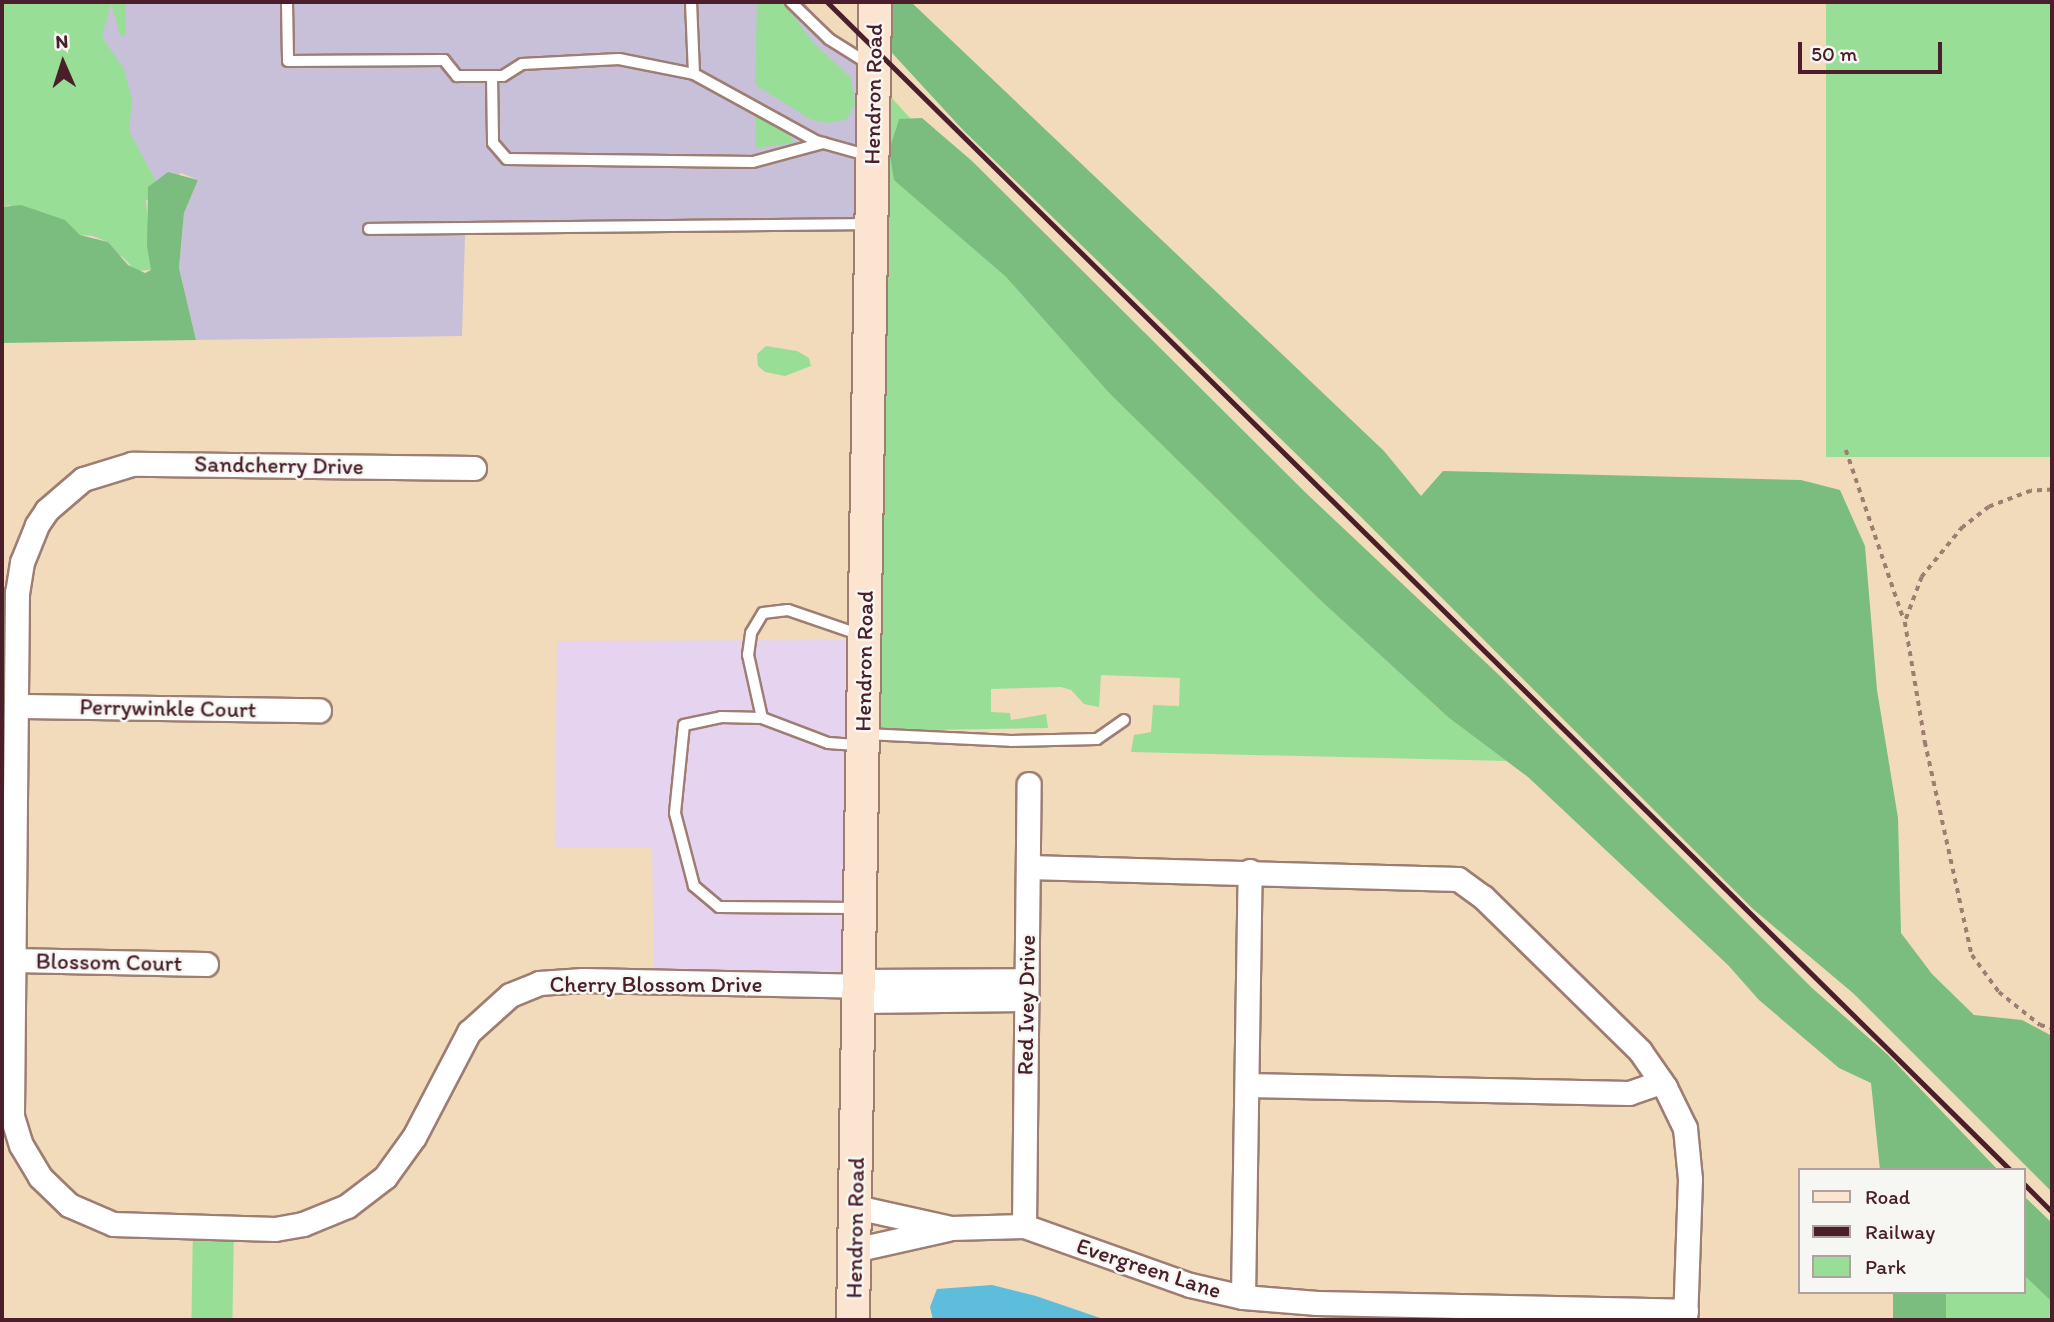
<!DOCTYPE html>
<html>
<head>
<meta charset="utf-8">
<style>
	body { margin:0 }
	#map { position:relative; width:2054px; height:1322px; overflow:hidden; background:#f1dbbb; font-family:Itim,sans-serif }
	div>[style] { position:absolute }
	.built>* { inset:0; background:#e6d3f0 }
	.industrial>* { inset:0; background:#c8c0d8 }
	.green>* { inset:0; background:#99de96; transform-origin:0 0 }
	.forest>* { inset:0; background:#7abd7f; transform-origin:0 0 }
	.water>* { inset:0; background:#5dbddb }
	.path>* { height:3.5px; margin-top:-1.75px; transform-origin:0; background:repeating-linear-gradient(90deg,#9e7d73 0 5px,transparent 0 10px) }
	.roads { filter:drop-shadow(2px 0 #9e7d73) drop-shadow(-2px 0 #9e7d73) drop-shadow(0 2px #9e7d73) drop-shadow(0 -2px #9e7d73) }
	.lane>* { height:10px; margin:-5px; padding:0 5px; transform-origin:5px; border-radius:5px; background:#fff }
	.street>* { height:23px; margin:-11.5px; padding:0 11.5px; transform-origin:11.5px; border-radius:11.5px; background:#fff }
	.secondary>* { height:32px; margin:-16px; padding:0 16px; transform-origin:16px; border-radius:16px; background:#fce5d0 }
	.rail>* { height:5px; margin:-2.5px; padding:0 2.5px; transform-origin:2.5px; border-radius:2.5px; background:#4a1f2b }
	span { translate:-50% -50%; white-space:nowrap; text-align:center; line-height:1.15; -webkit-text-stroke:5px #f6f6f2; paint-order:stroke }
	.street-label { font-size:23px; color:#4a1f2b }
	.frame { position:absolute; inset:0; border:4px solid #4a1f2b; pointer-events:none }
	.legend { position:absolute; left:1798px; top:1168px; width:228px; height:126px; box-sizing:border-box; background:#f6f6f2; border:2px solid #b1a0a2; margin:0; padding:9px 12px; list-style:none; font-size:21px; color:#4a1f2b }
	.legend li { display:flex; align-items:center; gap:14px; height:35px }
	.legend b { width:35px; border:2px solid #b1a0a2 }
	.north { position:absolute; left:28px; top:28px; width:70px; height:70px; -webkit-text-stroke:5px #f6f6f2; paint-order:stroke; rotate:357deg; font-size:19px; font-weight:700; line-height:28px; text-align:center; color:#4a1f2b }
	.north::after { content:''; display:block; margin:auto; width:24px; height:32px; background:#4a1f2b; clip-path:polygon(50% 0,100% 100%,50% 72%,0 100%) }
	.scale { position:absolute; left:1798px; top:42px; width:144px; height:32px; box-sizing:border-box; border:4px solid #4a1f2b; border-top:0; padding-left:9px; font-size:21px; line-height:24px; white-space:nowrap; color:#4a1f2b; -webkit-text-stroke:5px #f6f6f2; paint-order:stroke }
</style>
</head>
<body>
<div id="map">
	<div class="built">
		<div style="clip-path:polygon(854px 640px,847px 996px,654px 982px,652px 847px,555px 847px,557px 641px)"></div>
	</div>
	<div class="industrial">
		<div style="clip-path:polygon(2px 2px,804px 2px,857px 64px,861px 226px,465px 235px,462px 336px,196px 340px,179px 268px,184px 213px,198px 180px,181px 173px,146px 201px,151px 270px,117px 254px,108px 242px,9px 205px,2px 207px)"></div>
	</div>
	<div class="green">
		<div style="clip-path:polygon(2px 2px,126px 2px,126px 36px,120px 35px,111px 3px,102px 37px,124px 69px,132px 100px,129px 131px,155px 179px,146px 201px,151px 270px,136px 271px,108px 242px,94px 236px,80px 235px,9px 205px,2px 207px)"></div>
		<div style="clip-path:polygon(757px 2px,783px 2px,813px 42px,851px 78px,855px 104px,847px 119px,828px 123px,812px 120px,755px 85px)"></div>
		<div style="left:1826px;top:2px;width:226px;height:455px"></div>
		<div style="clip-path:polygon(889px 95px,911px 119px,899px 119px,889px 150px,895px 180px,1006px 277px,1110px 394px,1319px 599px,1449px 718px,1507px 761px,1131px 752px,1134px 735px,1151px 732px,1153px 705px,1179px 706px,1180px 678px,1101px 675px,1099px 707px,1084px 704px,1071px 690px,1061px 687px,991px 689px,991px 712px,1010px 713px,1011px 720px,1046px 714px,1048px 728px,871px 731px)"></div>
		<div style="clip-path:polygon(756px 112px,788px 133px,794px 143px,755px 148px)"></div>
		<div style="clip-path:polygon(766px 346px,797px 351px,809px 358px,811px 366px,785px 376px,765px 372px,758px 366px,757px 354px)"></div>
		<div style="left:193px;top:1228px;width:41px;height:92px;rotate:1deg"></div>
		<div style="clip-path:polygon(2024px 1275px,2052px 1302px,2052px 1320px,1946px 1320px,1946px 1292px,2024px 1292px)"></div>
	</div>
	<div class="forest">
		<div style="clip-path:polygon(883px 2px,911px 2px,1384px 451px,1421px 496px,1443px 471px,1801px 480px,1840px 490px,1865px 546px,1877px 690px,1898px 818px,1901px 933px,1932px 974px,1974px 1015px,2022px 1020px,2052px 1036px,2052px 1192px,1853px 993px,1753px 909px,1359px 515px,963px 130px,882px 42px)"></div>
		<div style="clip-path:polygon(922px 118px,972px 161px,1307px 494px,1499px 675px,1812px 988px,1887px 1054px,1998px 1170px,1880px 1170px,1871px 1083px,1839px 1068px,1759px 1000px,1728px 965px,1528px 777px,1449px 718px,1319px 599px,1110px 394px,1006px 277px,894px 180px,889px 150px,899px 119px)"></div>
		<div style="clip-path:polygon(168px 172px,198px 180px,184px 213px,179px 268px,196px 340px,2px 343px,2px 207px,21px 205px,65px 220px,80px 235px,108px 242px,128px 265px,145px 273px,151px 270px,147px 246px,148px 187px)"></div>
		<div style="clip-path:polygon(2024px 1196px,2052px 1223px,2052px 1302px,2024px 1275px)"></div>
		<div style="left:1893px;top:1292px;width:53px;height:28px"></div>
	</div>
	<div class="water">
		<div style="clip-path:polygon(992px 1285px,1036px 1296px,1106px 1320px,933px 1320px,930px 1307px,937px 1289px)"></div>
	</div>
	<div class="path">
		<div style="left:1846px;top:450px;width:180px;rotate:71.2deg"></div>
		<div style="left:2052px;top:490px;width:21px;rotate:177deg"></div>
		<div style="left:2031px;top:491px;width:45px;rotate:159.1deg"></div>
		<div style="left:1989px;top:507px;width:33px;rotate:142deg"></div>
		<div style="left:1963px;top:527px;width:65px;rotate:129.4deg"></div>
		<div style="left:1922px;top:577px;width:48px;rotate:110.7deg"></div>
		<div style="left:1905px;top:622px;width:122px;rotate:80.5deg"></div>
		<div style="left:1925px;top:742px;width:218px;rotate:77.6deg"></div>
		<div style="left:1972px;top:955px;width:46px;rotate:53.9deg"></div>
		<div style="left:1999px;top:992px;width:53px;rotate:38.8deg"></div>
		<div style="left:2040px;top:1025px;width:12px;rotate:14deg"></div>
	</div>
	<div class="roads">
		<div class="lane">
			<div style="left:287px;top:2px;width:59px;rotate:89deg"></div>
			<div style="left:288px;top:61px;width:156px;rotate:-0.4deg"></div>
			<div style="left:444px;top:60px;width:21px;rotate:51deg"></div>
			<div style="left:457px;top:76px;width:46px"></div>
			<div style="left:503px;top:76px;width:22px;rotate:-32deg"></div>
			<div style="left:522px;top:64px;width:97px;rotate:-3deg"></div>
			<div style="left:619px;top:59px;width:76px;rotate:11.3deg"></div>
			<div style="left:694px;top:74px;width:139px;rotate:28.8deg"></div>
			<div style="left:816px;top:141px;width:56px;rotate:15.5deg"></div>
			<div style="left:691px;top:2px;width:72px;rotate:87.6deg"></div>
			<div style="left:791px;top:2px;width:53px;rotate:44.2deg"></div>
			<div style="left:829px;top:39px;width:47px;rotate:32deg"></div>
			<div style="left:492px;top:76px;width:67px;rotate:89.1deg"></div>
			<div style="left:493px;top:143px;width:21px;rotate:49deg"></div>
			<div style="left:507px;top:159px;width:246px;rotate:0.7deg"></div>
			<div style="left:753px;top:162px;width:73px;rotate:-15.2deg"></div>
			<div style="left:369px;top:229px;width:500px;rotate:-0.57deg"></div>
			<div style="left:762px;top:718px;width:65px;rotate:-102.5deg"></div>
			<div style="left:748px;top:655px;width:22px;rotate:-82deg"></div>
			<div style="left:751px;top:633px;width:23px;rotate:-59deg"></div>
			<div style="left:763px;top:613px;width:25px;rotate:-7deg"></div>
			<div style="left:788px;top:610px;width:77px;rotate:18.9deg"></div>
			<div style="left:865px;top:734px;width:146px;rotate:2.7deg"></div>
			<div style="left:1011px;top:741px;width:86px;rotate:-1.3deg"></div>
			<div style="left:1097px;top:739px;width:33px;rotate:-35deg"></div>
			<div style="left:857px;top:908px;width:138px;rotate:-179.6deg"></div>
			<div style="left:719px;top:907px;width:33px;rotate:-140deg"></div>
			<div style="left:694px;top:886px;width:75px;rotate:-104.6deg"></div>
			<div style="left:675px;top:813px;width:88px;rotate:-84.2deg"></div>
			<div style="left:684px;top:725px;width:38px;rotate:-12deg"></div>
			<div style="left:721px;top:717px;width:41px;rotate:1.4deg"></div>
			<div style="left:762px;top:718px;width:71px;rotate:20.7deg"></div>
			<div style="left:828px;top:743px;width:32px;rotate:4deg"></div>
		</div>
		<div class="street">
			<div style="left:474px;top:468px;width:342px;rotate:-179.3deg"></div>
			<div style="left:132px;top:464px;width:51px;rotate:163deg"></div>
			<div style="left:83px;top:479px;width:48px;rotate:139.3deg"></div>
			<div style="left:47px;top:510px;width:18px;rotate:124deg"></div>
			<div style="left:37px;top:525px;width:40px;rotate:112deg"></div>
			<div style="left:22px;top:562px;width:30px;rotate:99deg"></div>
			<div style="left:17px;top:592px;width:524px;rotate:90.55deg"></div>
			<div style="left:12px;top:1116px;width:30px;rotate:73deg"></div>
			<div style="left:21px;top:1145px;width:37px;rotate:59deg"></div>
			<div style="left:40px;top:1177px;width:40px;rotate:44deg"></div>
			<div style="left:69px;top:1205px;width:48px;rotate:23.4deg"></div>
			<div style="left:113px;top:1224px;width:162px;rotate:1.8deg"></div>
			<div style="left:275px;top:1229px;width:28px;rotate:-10deg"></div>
			<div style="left:303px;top:1224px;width:48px;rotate:-22.2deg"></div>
			<div style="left:347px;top:1206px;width:48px;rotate:-37.3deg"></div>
			<div style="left:385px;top:1177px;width:49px;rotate:-54.1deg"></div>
			<div style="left:414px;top:1137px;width:119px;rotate:-62.4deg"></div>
			<div style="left:469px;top:1032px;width:55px;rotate:-42.1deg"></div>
			<div style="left:510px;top:995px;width:31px;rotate:-22deg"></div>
			<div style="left:539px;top:983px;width:44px;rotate:-3.9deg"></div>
			<div style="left:583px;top:980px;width:275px;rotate:1.2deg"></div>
			<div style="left:17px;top:706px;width:302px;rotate:0.8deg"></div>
			<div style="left:1028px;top:867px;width:430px;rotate:1.6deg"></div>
			<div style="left:1458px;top:879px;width:31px;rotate:36deg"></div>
			<div style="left:1483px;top:897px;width:220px;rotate:44.4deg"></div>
			<div style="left:1640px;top:1051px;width:44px;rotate:55.2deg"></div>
			<div style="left:1665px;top:1087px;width:46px;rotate:64deg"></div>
			<div style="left:1685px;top:1128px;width:51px;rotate:84.4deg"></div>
			<div style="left:1690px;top:1179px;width:141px;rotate:92deg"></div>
			<div style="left:12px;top:960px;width:194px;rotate:1.2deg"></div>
			<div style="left:859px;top:981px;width:167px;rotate:-0.3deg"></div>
			<div style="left:859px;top:1001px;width:167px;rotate:-0.7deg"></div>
			<div style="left:1247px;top:1085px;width:382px;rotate:1.2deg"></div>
			<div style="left:1629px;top:1093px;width:34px;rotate:-19deg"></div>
			<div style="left:856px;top:1207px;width:97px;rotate:12.5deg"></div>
			<div style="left:951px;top:1228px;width:73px;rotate:-1.6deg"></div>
			<div style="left:1024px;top:1226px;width:176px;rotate:19.6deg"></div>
			<div style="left:1190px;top:1285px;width:54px;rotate:12.8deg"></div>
			<div style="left:1243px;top:1297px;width:74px;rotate:4.6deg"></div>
			<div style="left:1317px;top:1303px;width:369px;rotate:1.2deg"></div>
			<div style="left:1024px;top:1226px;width:442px;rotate:-89.4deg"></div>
			<div style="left:854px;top:1250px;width:96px;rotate:-12.6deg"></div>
			<div style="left:1243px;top:1297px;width:426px;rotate:-89.1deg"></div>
		</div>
		<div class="secondary">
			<div style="left:853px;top:1320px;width:1318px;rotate:-89.04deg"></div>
		</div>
	</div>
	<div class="rail">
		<div style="left:827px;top:2px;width:1662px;rotate:44.63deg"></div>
		<div style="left:2024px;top:1184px;width:40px;rotate:45deg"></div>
	</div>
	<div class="street-label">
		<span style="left:873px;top:94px;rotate:-89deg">Hendron Road</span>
		<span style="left:279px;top:465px;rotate:1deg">Sandcherry Drive</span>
		<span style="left:864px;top:661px;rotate:-89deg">Hendron Road</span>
		<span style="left:168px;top:708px;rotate:1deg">Perrywinkle Court</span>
		<span style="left:109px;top:962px;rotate:1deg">Blossom Court</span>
		<span style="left:656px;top:984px">Cherry Blossom Drive</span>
		<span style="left:1026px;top:1005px;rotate:-89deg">Red Ivey Drive</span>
		<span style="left:855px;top:1228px;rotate:-89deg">Hendron Road</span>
		<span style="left:1149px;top:1268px;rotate:18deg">Evergreen Lane</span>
	</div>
	<div class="frame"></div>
	<ul class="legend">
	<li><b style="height:9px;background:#fce5d0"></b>Road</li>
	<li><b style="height:9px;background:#4a1f2b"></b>Railway</li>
	<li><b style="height:19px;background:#99de96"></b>Park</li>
	</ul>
	<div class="north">N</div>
	<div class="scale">50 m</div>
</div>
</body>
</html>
